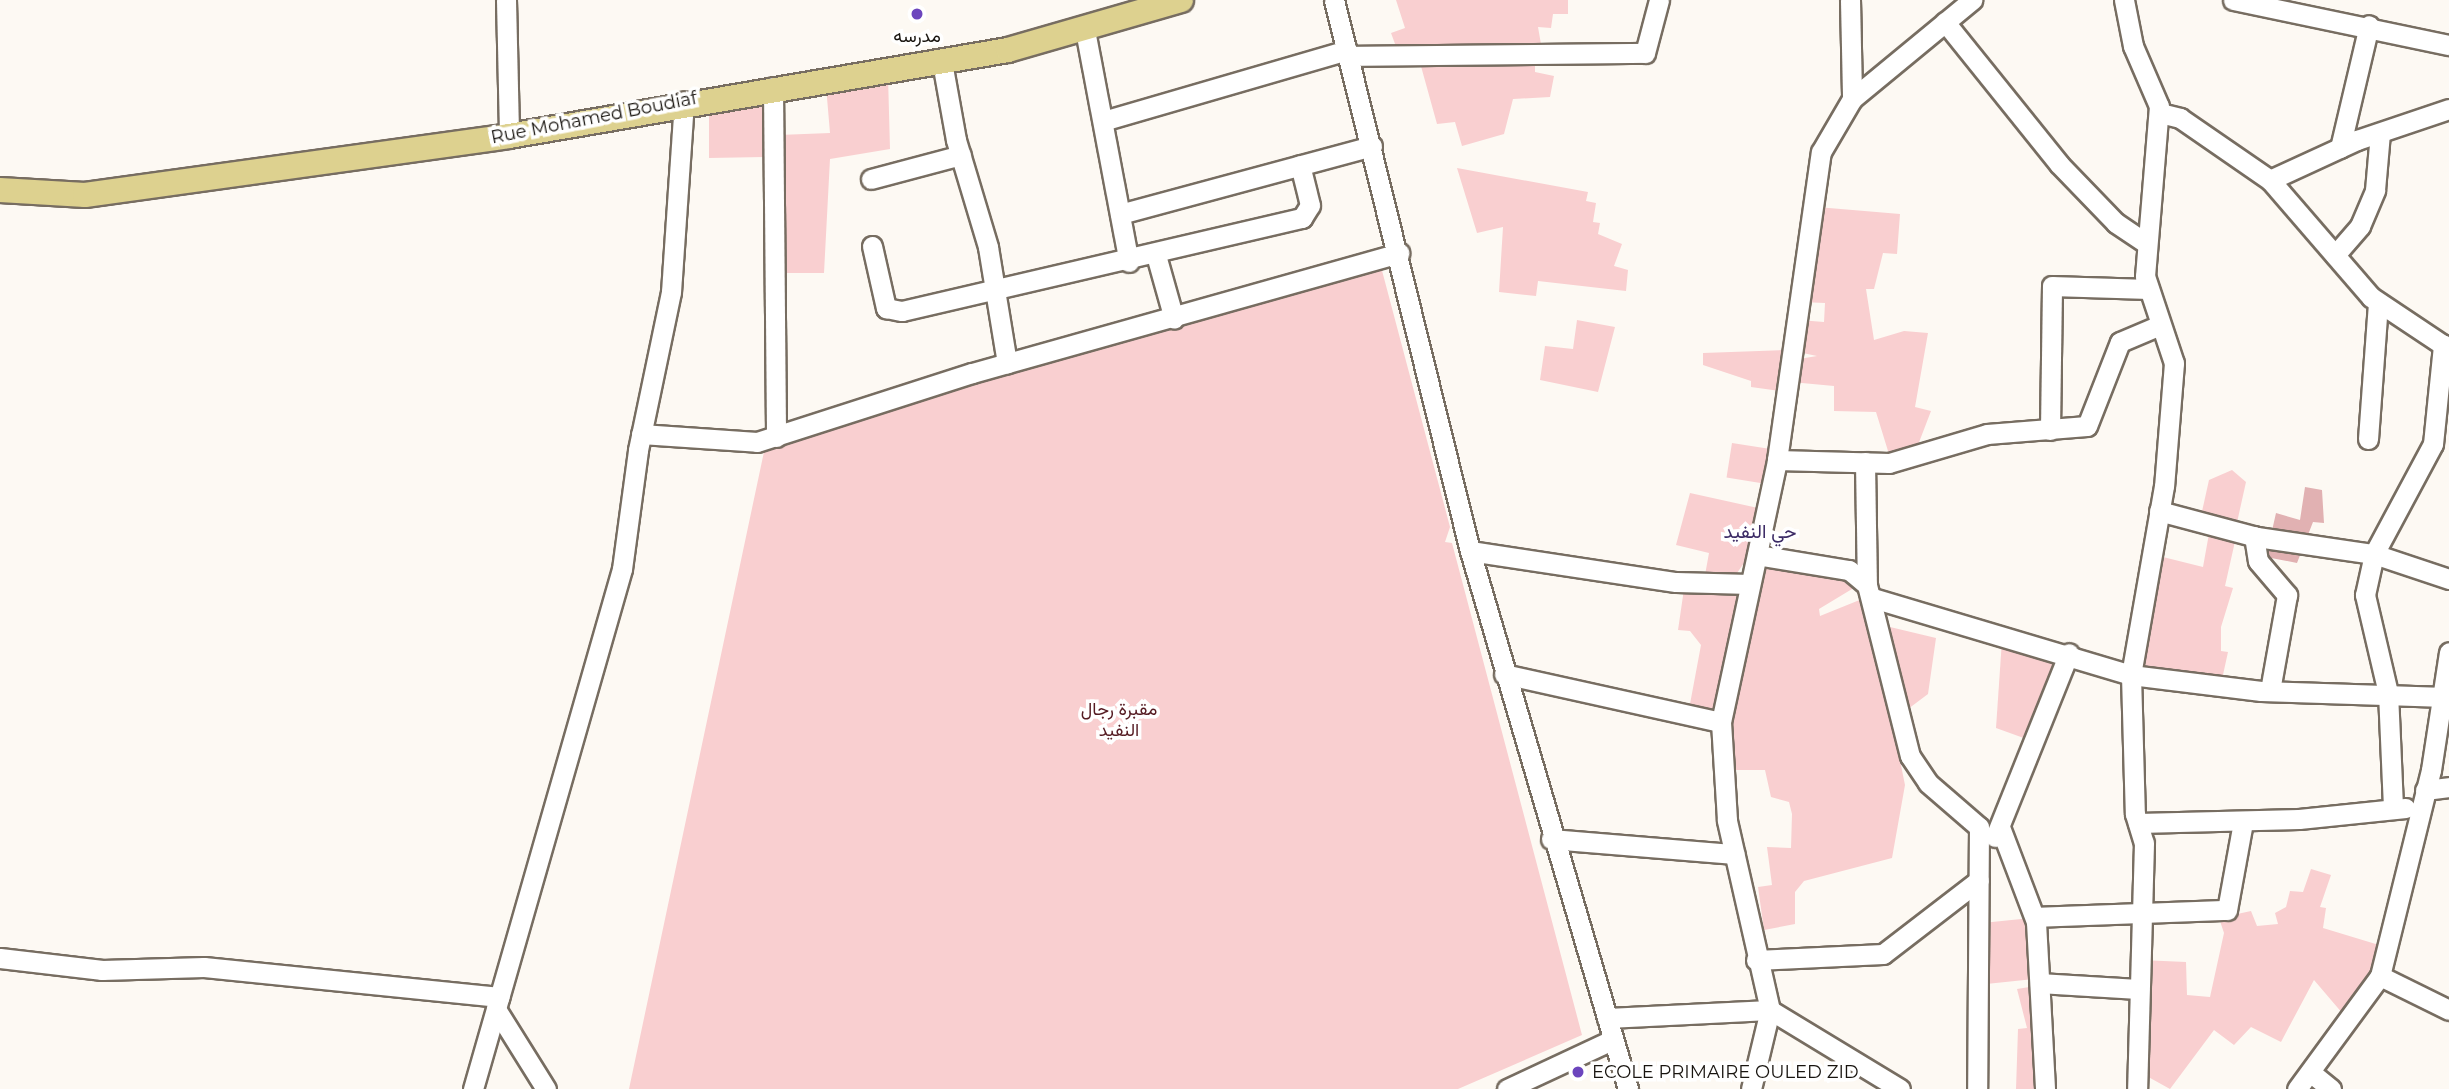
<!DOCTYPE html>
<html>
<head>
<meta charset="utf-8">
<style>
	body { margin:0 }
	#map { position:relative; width:2449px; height:1089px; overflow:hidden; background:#fdf9f3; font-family:Montserrat,Vazirmatn,sans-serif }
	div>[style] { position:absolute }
	.green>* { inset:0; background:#f9cfd0; transform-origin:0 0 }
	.forest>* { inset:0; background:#e1b1b2 }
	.roads { filter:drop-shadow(2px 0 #776d61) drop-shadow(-2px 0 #776d61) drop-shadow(0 2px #776d61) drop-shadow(0 -2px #776d61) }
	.minor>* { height:19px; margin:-9.5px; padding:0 9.5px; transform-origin:9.5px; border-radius:9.5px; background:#fff }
	.major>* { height:24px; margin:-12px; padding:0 12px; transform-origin:12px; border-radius:12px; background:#ddd18f }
	.dots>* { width:19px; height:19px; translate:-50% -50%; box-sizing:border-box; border:4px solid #fff; border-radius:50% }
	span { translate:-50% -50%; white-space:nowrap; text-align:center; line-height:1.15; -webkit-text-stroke:7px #fff; paint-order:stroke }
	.poi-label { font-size:18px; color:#18140f }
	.left { translate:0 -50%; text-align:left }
	.street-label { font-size:18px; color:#18140f }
	.park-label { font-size:18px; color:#551b22 }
	.neighbourhood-label { font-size:19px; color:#3b2a65 }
</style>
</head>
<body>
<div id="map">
	<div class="green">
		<div style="clip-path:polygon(1396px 0,1568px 0,1568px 14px,1553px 14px,1551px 28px,1538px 27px,1542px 50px,1398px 52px,1391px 33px,1405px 28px)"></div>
		<div style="clip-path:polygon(1419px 59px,1535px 65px,1535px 72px,1554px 76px,1550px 97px,1513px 99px,1504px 134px,1462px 146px,1455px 122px,1437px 124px)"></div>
		<div style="clip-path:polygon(888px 76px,890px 149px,830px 159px,824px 273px,781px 273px,779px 135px,830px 133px,826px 86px)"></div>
		<div style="clip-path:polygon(764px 95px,766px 157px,709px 158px,709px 103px)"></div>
		<div style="clip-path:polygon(1457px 168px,1588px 192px,1586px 201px,1596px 203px,1593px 222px,1600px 223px,1598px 234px,1622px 244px,1614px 266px,1628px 270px,1626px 291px,1538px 281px,1536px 296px,1499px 292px,1503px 227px,1477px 233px)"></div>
		<div style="clip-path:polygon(1817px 207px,1900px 214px,1897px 254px,1883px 253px,1874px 289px,1866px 289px,1874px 340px,1904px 331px,1928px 333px,1915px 407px,1931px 411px,1918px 445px,1897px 459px,1888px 451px,1876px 412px,1834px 411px,1834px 386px,1791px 382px,1793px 360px,1817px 356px,1798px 352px,1799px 320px,1824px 322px,1825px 303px,1801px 302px)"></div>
		<div style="clip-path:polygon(1380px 263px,1450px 527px,1445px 542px,1452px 543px,1582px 1035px,1458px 1089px,629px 1089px,765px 447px,839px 428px,959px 383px)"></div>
		<div style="clip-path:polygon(1577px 320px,1615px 327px,1598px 392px,1540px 380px,1545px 346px,1573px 349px)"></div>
		<div style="clip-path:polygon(1785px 350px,1780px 391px,1751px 387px,1751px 381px,1703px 365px,1703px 353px)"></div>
		<div style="left:1732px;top:443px;width:39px;height:35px;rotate:9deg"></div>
		<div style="clip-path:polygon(2232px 470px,2246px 482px,2236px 527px,2201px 516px,2209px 480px)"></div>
		<div style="clip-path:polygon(1690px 493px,1758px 508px,1749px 556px,1737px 573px,1705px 575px,1709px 553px,1676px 545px)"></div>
		<div style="clip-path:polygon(2210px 528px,2236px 537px,2225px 586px,2233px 588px,2221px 627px,2221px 651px,2228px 652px,2221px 684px,2135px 668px,2159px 556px,2203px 567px)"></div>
		<div style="clip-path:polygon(1802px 553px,1857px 586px,1819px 609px,1820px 616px,1867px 597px,1905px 785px,1892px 858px,1804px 881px,1795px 892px,1795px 924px,1764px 930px,1758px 887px,1772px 885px,1767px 847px,1791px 848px,1792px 814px,1789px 802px,1771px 797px,1765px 770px,1733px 770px,1728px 728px,1761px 561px)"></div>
		<div style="clip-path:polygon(1741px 588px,1719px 711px,1690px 704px,1701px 645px,1690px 631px,1678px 630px,1684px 589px)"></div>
		<div style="clip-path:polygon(1890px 627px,1936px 638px,1928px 694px,1908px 709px,1911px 719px,1886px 641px)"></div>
		<div style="clip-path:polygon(2002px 640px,2060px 655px,2032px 741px,1996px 728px)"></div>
		<div style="clip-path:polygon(2311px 869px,2331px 875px,2320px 907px,2326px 908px,2323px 928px,2379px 945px,2370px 978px,2343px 1014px,2314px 980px,2281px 1042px,2251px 1027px,2234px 1045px,2214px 1030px,2170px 1089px,2143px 1074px,2141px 960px,2186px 962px,2187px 995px,2210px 997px,2224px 933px,2219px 918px,2251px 911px,2257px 926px,2278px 924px,2275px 913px,2286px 907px,2290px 891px,2303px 892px)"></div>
		<div style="left:2031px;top:918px;width:61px;height:49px;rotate:84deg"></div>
		<div style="clip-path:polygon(2036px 986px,2039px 1089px,2016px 1089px,2018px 1029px,2027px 1028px,2017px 989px)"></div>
	</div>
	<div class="forest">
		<div style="clip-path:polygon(2305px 487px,2322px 490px,2324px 523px,2313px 522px,2297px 563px,2266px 557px,2276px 513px,2300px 520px)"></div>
	</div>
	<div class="roads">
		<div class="minor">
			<div style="left:506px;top:0;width:136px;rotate:88.7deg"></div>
			<div style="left:1334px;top:0;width:568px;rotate:76.14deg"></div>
			<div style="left:1470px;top:551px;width:561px;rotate:73.63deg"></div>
			<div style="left:1850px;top:0;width:99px;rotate:88.8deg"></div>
			<div style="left:2124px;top:0;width:47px;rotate:78.9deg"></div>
			<div style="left:2133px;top:46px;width:65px;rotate:66.6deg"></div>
			<div style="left:2159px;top:106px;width:171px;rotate:94.7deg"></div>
			<div style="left:2145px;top:276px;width:92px;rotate:71.6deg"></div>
			<div style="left:2174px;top:363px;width:123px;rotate:94.6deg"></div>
			<div style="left:2164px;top:486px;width:192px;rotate:99.9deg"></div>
			<div style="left:2131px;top:675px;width:139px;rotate:88.4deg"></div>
			<div style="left:2135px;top:814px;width:30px;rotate:73deg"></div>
			<div style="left:2144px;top:843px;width:246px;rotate:91.6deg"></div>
			<div style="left:2233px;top:0;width:221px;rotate:11.8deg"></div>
			<div style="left:1945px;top:22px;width:182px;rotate:51.2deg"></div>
			<div style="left:2059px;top:164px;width:82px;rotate:46deg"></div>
			<div style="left:2116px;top:223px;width:37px;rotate:34deg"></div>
			<div style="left:1085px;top:30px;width:236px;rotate:79.3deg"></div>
			<div style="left:1349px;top:56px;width:296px;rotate:-0.6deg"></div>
			<div style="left:1645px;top:53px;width:55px;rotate:-75.2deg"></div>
			<div style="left:942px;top:62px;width:79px;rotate:79.8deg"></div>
			<div style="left:956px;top:140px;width:112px;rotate:73.3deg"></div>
			<div style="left:988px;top:247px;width:118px;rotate:80.7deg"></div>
			<div style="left:773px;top:87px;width:350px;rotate:89.5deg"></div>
			<div style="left:2160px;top:113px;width:21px;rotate:14deg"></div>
			<div style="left:2180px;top:118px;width:109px;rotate:34.6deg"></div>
			<div style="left:2270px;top:180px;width:155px;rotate:49.2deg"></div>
			<div style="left:2371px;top:297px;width:94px;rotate:33.7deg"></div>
			<div style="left:1103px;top:121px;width:254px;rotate:-16.2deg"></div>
			<div style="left:2340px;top:148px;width:126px;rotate:-76.7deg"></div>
			<div style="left:871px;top:179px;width:93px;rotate:-14.9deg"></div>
			<div style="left:2270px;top:180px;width:96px;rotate:-24.7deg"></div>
			<div style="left:2357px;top:140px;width:97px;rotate:-18.6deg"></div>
			<div style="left:1120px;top:214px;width:261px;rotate:-15.1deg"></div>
			<div style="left:872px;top:246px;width:64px;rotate:77.3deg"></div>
			<div style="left:886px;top:308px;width:16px;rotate:11deg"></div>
			<div style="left:902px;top:311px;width:411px;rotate:-13.1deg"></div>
			<div style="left:1302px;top:218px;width:15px;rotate:-58deg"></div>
			<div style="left:1310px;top:205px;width:41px;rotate:-104deg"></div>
			<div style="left:1156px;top:255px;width:66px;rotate:74.3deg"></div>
			<div style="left:2335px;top:255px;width:38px;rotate:-49deg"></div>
			<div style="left:2360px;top:226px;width:39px;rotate:-67deg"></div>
			<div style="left:2375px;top:190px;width:57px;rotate:-85deg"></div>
			<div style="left:2050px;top:430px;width:144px;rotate:-89.2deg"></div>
			<div style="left:2052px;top:286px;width:96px;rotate:1.8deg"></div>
			<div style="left:641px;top:434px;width:116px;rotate:3.9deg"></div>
			<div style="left:757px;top:442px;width:226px;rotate:-17.8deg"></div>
			<div style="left:972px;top:373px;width:444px;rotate:-15.7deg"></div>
			<div style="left:2368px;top:439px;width:137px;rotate:-85.8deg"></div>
			<div style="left:1777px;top:460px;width:112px;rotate:1.5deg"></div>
			<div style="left:1889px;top:463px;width:102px;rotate:-16.5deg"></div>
			<div style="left:1987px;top:434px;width:100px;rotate:-4.6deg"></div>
			<div style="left:2087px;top:426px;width:90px;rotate:-68.6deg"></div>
			<div style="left:2120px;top:342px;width:41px;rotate:-22.8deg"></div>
			<div style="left:1865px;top:462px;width:123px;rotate:89.1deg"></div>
			<div style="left:2159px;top:511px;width:101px;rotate:14.9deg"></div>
			<div style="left:2257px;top:537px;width:118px;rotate:8.3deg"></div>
			<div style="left:2374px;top:554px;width:79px;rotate:18.4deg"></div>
			<div style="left:2254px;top:536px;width:25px;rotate:81deg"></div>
			<div style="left:2258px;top:561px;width:45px;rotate:49.5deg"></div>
			<div style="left:2287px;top:595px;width:97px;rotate:100.1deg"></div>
			<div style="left:1470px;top:551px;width:208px;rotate:8.6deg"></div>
			<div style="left:1676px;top:582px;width:74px;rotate:1.5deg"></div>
			<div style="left:1757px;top:555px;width:93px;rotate:9.3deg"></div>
			<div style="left:1849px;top:570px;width:23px;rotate:40deg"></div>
			<div style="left:1867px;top:585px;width:176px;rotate:75.9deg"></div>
			<div style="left:1910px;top:756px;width:32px;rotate:56deg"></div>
			<div style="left:1928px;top:783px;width:67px;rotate:40.8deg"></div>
			<div style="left:1979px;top:827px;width:262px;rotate:90.4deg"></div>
			<div style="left:1873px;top:598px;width:269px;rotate:16.6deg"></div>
			<div style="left:2131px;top:675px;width:131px;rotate:7deg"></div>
			<div style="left:2261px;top:691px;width:177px;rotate:1.9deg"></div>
			<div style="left:1504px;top:674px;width:222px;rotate:12.5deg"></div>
			<div style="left:2425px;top:790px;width:24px;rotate:-7deg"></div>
			<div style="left:2393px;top:807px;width:114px;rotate:-92.5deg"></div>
			<div style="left:2388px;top:693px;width:101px;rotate:-103.2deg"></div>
			<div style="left:2365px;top:595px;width:42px;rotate:-77.6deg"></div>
			<div style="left:2374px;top:554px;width:125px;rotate:-61.8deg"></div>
			<div style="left:2433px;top:444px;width:100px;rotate:-84.2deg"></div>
			<div style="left:2138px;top:823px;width:161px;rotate:-1.4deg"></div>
			<div style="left:2299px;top:819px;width:107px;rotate:-5.9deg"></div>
			<div style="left:2000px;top:827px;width:102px;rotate:69.2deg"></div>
			<div style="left:2036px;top:922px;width:167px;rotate:86.9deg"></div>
			<div style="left:1995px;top:837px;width:198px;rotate:-68.1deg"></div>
			<div style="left:1551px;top:839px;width:184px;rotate:4.7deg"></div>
			<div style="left:2035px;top:917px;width:192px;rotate:-2.1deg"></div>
			<div style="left:2227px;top:910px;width:89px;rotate:-79.7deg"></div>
			<div style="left:0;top:958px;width:103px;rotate:6.7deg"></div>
			<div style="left:102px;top:970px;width:102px;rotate:-1.7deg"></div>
			<div style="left:204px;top:967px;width:297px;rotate:5.8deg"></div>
			<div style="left:1756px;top:960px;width:127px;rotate:-2.7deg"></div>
			<div style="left:1883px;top:954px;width:121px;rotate:-37.6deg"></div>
			<div style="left:2380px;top:976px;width:77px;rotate:26.2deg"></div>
			<div style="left:2040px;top:983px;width:97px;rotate:3.5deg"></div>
			<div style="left:496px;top:1009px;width:94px;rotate:58deg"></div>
			<div style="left:1607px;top:1018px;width:163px;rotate:-2.8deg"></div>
			<div style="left:1770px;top:1010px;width:152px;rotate:31.3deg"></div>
			<div style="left:2310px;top:1072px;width:27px;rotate:39deg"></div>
			<div style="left:473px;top:1089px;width:541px;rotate:-74.01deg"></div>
			<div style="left:622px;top:569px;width:120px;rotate:-82.3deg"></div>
			<div style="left:638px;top:450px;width:161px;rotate:-78.2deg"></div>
			<div style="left:671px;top:292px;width:191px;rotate:-86.1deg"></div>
			<div style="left:1507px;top:1089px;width:116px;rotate:-25deg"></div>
			<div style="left:1751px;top:1089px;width:81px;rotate:-76.5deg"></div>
			<div style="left:1770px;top:1010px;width:195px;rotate:-102.8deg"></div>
			<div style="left:1727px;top:820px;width:98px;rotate:-93.5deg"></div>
			<div style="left:1721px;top:722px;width:268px;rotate:-77.9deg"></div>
			<div style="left:1777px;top:460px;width:311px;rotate:-81.9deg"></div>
			<div style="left:1821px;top:152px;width:61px;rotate:-59.7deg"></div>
			<div style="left:1852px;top:99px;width:156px;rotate:-39.5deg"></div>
			<div style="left:2297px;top:1089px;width:140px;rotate:-53.7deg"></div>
			<div style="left:2380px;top:976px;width:212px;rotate:-76.1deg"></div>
			<div style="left:2431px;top:770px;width:119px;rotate:-81.3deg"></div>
		</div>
		<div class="major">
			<div style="left:0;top:190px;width:85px;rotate:3.4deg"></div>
			<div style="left:85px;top:195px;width:428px;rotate:-7.9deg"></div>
			<div style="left:509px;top:136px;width:506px;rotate:-9.78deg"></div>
			<div style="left:1008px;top:50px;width:180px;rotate:-16.1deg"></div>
		</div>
	</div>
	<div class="dots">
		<div style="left:917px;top:14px;background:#6c45bd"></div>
		<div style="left:1578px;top:1072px;background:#6c45bd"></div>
	</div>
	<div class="poi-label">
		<span style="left:917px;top:36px">مدرسه</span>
		<span class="left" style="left:1592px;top:1072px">ECOLE PRIMAIRE OULED ZID</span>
	</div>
	<div class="street-label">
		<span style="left:594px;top:118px;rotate:-11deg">Rue Mohamed Boudiaf</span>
	</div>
	<div class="park-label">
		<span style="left:1119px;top:720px">مقبرة رجال<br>النفيد</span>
	</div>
	<div class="neighbourhood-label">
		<span style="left:1760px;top:532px">حي النفيد</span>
	</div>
</div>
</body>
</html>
